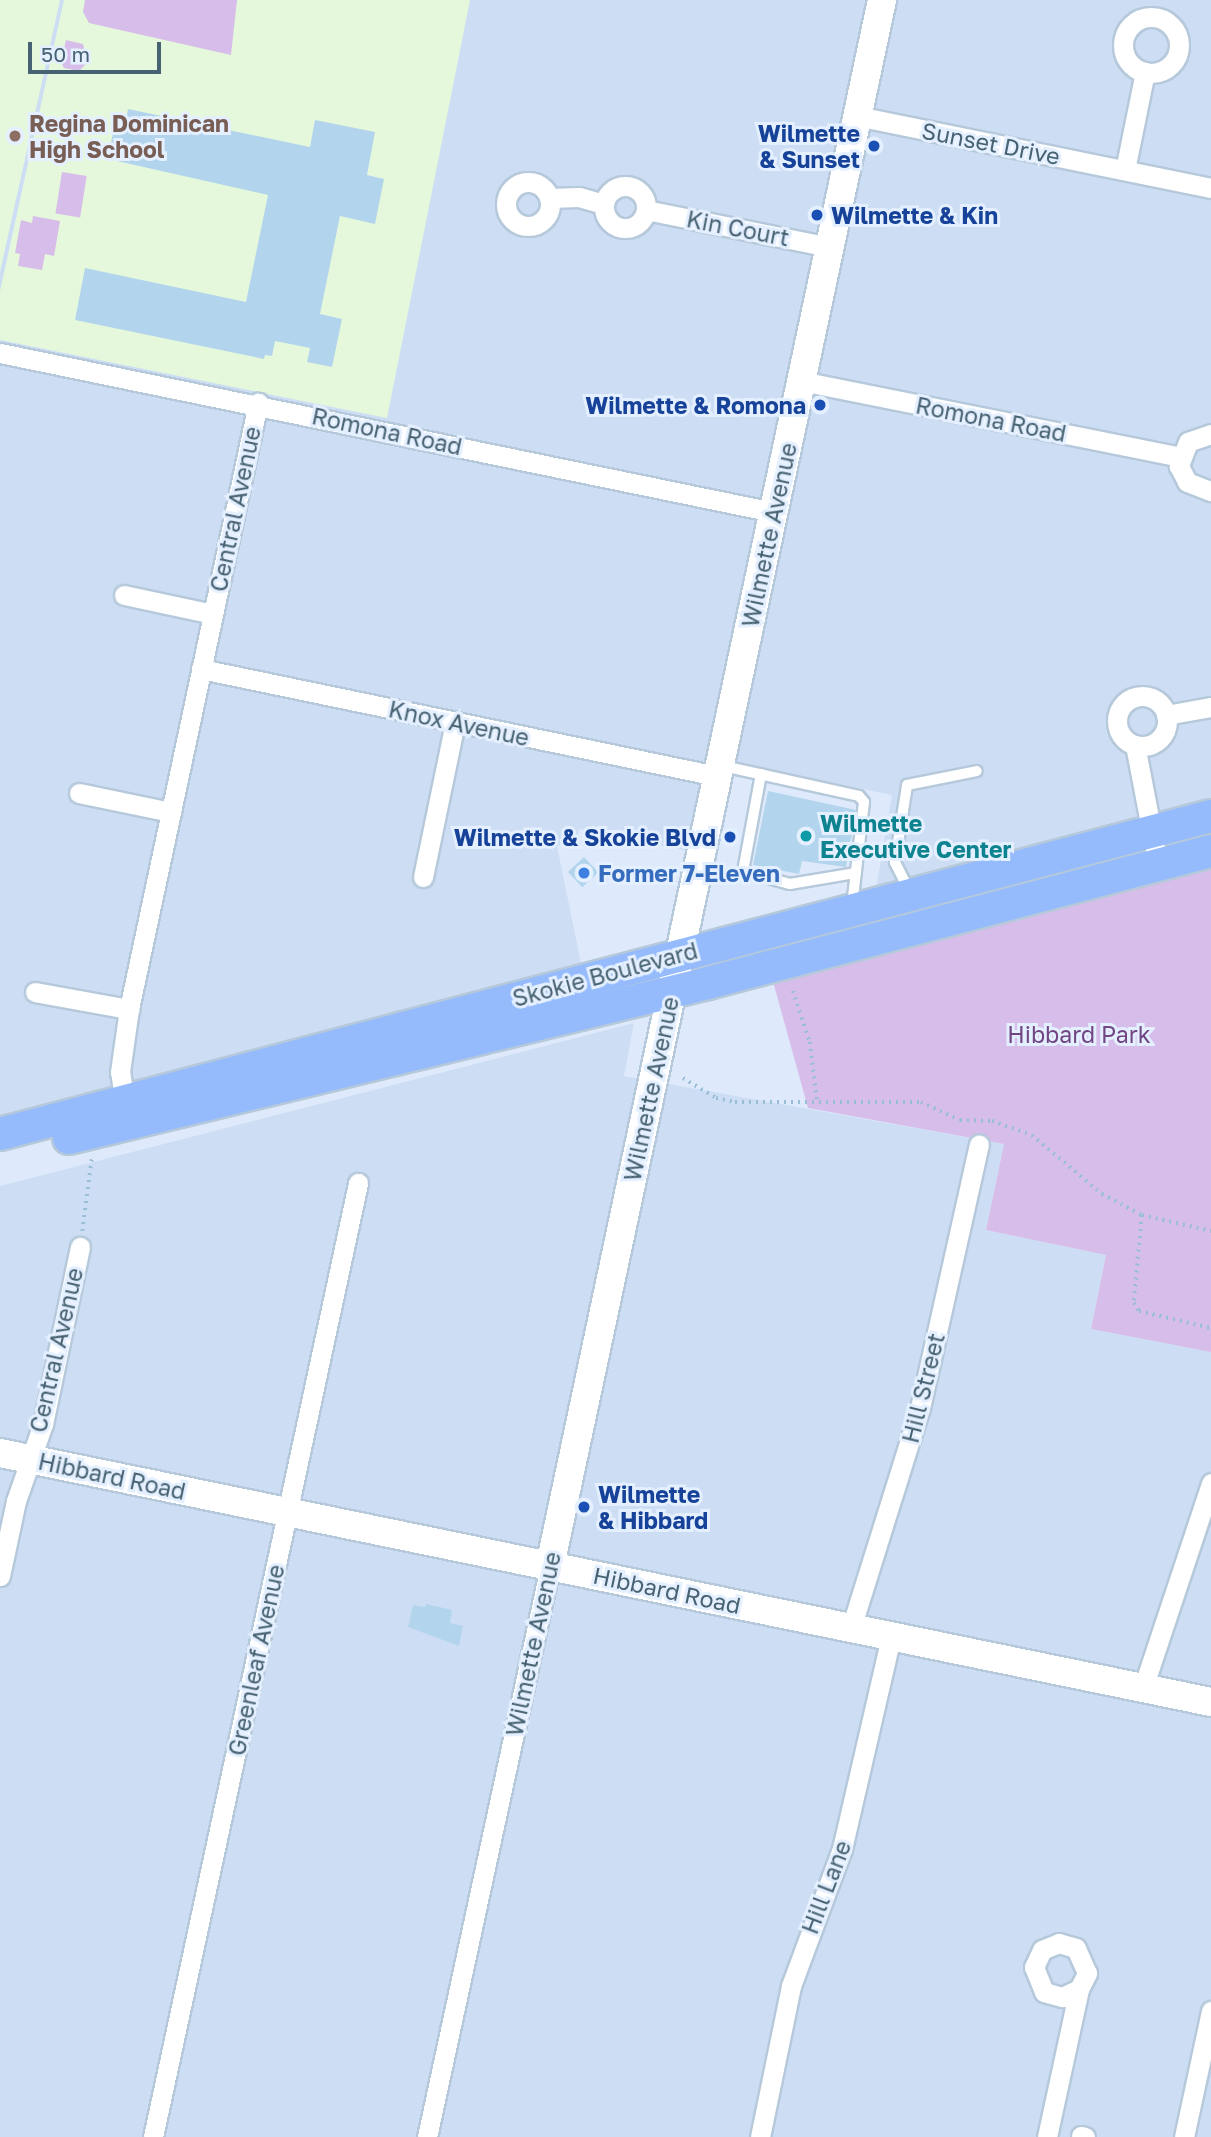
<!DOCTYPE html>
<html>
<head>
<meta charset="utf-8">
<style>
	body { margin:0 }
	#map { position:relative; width:1211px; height:2137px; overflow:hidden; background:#deeafc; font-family:"Golos Text",sans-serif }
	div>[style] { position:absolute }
	.residential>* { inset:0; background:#cddef4 }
	.education>* { inset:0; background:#e6f8db }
	.green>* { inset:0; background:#d7bde9; transform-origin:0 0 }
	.building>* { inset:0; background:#b2d5ed; transform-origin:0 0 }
	.path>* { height:3.5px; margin-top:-1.75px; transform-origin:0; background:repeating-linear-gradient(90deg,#9abed6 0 2px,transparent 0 7px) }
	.roads { filter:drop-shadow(2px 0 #b6c9db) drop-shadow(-2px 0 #b6c9db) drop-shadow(0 2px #b6c9db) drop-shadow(0 -2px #b6c9db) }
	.lane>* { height:10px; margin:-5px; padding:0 5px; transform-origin:5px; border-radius:5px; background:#fff }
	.street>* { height:19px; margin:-9.5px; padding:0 9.5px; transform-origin:9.5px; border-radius:9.5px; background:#fff }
	.street>.ring { margin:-9.5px; padding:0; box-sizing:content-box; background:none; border:19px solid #fff; border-radius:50% }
	.secondary>* { height:28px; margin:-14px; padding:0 14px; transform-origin:14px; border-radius:14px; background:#fff }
	.primary>* { height:32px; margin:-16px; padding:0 16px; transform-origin:16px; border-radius:16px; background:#95bbfc }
	.dots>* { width:19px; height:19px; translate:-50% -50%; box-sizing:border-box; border:4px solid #e4efff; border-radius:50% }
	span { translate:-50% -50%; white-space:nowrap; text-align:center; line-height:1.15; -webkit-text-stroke:6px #e4efff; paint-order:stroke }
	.education-label { font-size:23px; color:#785e54; font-weight:700 }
	.left { translate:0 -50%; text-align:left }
	.transit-label { font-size:23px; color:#164399; font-weight:700 }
	.right { translate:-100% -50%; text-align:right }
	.street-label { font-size:23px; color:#476272 }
	.culture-label { font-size:23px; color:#0d838f; font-weight:700 }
	.shop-label { font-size:23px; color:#366cbe; font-weight:700 }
	.park-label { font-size:23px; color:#714483 }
	.scale { position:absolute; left:28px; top:42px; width:133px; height:32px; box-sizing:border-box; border:4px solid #476272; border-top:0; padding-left:9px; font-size:21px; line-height:24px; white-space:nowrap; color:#476272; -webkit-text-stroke:5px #e4efff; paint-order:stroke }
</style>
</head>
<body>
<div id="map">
	<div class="residential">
		<div style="clip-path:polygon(0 0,1211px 0,1211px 806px,876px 889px,892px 795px,716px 759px,697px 853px,579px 829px,577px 840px,557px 846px,582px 968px,0 1126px)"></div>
		<div style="clip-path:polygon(634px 1023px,624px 1076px,1004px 1144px,986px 1230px,1106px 1255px,1091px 1329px,1211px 1352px,1211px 2137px,0 2137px,0 1186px)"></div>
	</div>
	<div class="education">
		<div style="clip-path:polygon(0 0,60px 0,0 272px)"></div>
		<div style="clip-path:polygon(64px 0,470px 0,387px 418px,0 340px,0 291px)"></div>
	</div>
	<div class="green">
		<div style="clip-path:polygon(85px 0,237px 0,231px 55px,89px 23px,83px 12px)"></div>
		<div style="clip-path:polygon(66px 40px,83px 44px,88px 62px,79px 71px,64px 68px,61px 62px)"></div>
		<div style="left:62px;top:172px;width:25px;height:42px;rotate:9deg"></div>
		<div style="clip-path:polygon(33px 216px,60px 221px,54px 256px,45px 254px,42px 270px,18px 266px,20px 254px,15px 253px,21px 220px,32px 223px)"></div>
		<div style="clip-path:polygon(1211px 863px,1211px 1352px,1091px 1329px,1106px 1255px,986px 1230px,1004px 1144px,808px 1108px,772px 978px)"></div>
	</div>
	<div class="building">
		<div style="clip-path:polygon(128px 109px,310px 147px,315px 120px,375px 132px,367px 175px,384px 179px,375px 224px,340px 216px,320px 314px,342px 319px,332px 367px,307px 362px,310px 348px,275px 341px,272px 356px,265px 355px,264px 359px,75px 320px,85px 268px,246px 302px,268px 195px,108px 159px,114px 127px,124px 129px)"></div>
		<div style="clip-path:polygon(768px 791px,856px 810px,846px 867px,802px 861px,799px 874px,753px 865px)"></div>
		<div style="left:584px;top:857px;width:21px;height:22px;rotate:47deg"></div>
		<div style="clip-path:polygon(426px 1604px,452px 1610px,450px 1623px,463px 1626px,459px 1646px,408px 1627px,413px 1605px,425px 1607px)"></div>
	</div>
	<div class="path">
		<div style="left:793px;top:991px;width:54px;rotate:71.6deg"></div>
		<div style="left:810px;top:1042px;width:58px;rotate:83.1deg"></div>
		<div style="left:683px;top:1078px;width:39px;rotate:31deg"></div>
		<div style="left:716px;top:1098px;width:19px;rotate:12deg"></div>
		<div style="left:735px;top:1102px;width:186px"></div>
		<div style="left:921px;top:1102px;width:43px;rotate:24.8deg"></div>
		<div style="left:960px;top:1120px;width:32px;rotate:2deg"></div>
		<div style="left:992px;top:1121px;width:42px;rotate:19.3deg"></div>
		<div style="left:1032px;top:1135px;width:92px;rotate:40.1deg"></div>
		<div style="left:1102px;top:1194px;width:45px;rotate:27.7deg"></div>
		<div style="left:1142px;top:1215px;width:71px;rotate:13.1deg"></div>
		<div style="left:1142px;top:1215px;width:88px;rotate:95.2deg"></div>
		<div style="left:1134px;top:1303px;width:9px;rotate:58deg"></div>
		<div style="left:1139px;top:1311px;width:74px;rotate:13.3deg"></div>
		<div style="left:82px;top:1231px;width:77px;rotate:-82.5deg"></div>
	</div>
	<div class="roads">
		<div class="lane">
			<div style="left:723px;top:766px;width:139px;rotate:12.4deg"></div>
			<div style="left:859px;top:796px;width:8px;rotate:50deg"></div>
			<div style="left:864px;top:802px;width:104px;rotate:96.6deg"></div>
			<div style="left:761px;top:774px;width:99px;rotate:100.5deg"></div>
			<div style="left:743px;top:871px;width:49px;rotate:15.5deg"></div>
			<div style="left:790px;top:884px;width:67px;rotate:-9.5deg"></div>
			<div style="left:909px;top:890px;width:31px;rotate:-117deg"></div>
			<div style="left:895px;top:862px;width:78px;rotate:-81.1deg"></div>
			<div style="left:907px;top:785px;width:71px;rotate:-11.3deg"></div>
		</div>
		<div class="street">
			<div class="ring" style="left:1123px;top:17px;width:37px;height:37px"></div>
			<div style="left:857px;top:116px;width:361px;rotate:11.5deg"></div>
			<div style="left:1125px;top:170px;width:100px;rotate:-78.5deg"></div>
			<div class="ring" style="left:506px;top:182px;width:25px;height:25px"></div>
			<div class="ring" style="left:604px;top:186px;width:23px;height:23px"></div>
			<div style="left:549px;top:198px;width:30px;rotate:-2deg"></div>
			<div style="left:579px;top:197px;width:25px;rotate:16deg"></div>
			<div style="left:646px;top:210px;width:188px;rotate:11.4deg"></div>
			<div style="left:0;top:353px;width:789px;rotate:11.62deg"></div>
			<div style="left:801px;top:381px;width:387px;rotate:11.3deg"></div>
			<div style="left:1211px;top:434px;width:24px;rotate:161deg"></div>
			<div style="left:1188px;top:442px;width:26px;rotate:111deg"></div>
			<div style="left:1179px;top:466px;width:18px;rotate:63deg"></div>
			<div style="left:1187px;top:482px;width:26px;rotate:21deg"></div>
			<div style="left:124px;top:595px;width:91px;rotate:12.1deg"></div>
			<div style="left:201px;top:669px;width:527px;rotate:11.72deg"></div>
			<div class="ring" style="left:1117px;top:696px;width:31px;height:31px"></div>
			<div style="left:1166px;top:715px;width:46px;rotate:-10.1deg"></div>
			<div style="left:1135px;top:745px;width:122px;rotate:79.1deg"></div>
			<div style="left:79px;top:793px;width:94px;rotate:11.7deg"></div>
			<div style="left:423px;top:877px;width:158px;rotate:-78.3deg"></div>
			<div style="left:35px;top:992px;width:96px;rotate:10.3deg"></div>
			<div style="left:126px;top:1109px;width:37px;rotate:-99deg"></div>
			<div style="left:120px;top:1072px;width:64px;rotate:-81.9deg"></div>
			<div style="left:129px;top:1009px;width:620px;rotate:-77.98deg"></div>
			<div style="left:0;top:1576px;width:77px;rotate:-78deg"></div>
			<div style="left:16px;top:1501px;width:82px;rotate:-70.7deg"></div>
			<div style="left:43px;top:1424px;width:181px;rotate:-78.2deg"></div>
			<div style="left:851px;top:1628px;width:231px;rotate:-72.6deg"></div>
			<div style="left:920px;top:1408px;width:270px;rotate:-77.4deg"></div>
			<div style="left:1143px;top:1688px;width:216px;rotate:-71.6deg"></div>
			<div style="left:1081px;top:2136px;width:4px;rotate:14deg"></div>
			<div style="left:153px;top:2137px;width:976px;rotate:-77.87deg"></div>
			<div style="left:427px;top:2137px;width:584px;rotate:-77.84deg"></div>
			<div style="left:760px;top:2137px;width:154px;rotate:-78.4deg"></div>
			<div style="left:791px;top:1986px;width:146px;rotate:-69.6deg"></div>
			<div style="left:842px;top:1849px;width:219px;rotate:-77deg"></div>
			<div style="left:1047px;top:2137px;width:151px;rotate:-77.8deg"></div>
			<div style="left:1079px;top:1989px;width:18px;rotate:-63deg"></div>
			<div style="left:1087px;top:1973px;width:27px;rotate:-114deg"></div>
			<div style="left:1076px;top:1948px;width:18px;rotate:-164deg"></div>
			<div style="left:1059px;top:1943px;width:18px;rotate:158deg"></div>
			<div style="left:1042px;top:1950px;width:19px;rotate:115deg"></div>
			<div style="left:1034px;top:1967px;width:27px;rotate:68deg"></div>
			<div style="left:1044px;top:1992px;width:19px;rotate:16deg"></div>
			<div style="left:1062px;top:1997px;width:19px;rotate:-25deg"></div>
			<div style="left:1184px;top:2137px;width:129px;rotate:-77.9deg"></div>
		</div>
		<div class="secondary">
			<div style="left:0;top:1453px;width:1236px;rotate:11.62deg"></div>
			<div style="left:550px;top:1566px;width:1601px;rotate:-78.03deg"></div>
		</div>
		<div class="primary">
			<div style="left:0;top:1134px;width:1252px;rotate:-14.71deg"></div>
			<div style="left:69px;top:1138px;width:658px;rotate:-13.63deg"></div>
			<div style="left:708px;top:983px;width:520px;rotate:-14.7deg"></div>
		</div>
	</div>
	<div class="dots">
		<div style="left:15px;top:136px;background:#8d6e63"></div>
		<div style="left:874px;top:146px;background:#1a4fb4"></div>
		<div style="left:817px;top:215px;background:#1a4fb4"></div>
		<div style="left:820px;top:405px;background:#1a4fb4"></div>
		<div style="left:806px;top:836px;background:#0f9aa8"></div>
		<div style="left:730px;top:837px;background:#1a4fb4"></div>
		<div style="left:584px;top:873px;background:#3f7fe0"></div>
		<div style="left:584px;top:1507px;background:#1a4fb4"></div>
	</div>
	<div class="education-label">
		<span class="left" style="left:29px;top:136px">Regina Dominican<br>High School</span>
	</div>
	<div class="transit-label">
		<span class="right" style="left:860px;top:146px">Wilmette<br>&amp; Sunset</span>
		<span class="left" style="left:831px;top:215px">Wilmette &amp; Kin</span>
		<span class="right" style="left:806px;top:405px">Wilmette &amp; Romona</span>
		<span class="right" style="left:716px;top:837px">Wilmette &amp; Skokie Blvd</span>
		<span class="left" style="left:598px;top:1507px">Wilmette<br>&amp; Hibbard</span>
	</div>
	<div class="street-label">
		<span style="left:991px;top:143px;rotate:11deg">Sunset Drive</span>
		<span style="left:738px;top:228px;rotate:11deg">Kin Court</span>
		<span style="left:991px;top:419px;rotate:11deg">Romona Road</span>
		<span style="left:387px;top:431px;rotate:12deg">Romona Road</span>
		<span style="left:235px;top:509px;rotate:-78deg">Central Avenue</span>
		<span style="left:769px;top:535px;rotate:-78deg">Wilmette Avenue</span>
		<span style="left:459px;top:723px;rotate:12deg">Knox Avenue</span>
		<span style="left:605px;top:974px;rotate:-15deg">Skokie Boulevard</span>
		<span style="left:651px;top:1089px;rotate:-78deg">Wilmette Avenue</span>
		<span style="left:56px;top:1350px;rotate:-77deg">Central Avenue</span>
		<span style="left:923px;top:1388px;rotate:-76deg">Hill Street</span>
		<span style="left:112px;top:1476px;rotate:12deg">Hibbard Road</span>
		<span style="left:667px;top:1590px;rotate:12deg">Hibbard Road</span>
		<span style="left:533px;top:1644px;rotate:-78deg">Wilmette Avenue</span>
		<span style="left:256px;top:1660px;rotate:-78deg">Greenleaf Avenue</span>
		<span style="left:826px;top:1887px;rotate:-69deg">Hill Lane</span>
	</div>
	<div class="culture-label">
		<span class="left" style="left:820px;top:836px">Wilmette<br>Executive Center</span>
	</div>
	<div class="shop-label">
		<span class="left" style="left:598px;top:873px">Former 7-Eleven</span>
	</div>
	<div class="park-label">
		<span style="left:1079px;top:1034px">Hibbard Park</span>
	</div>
	<div class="scale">50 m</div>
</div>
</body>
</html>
